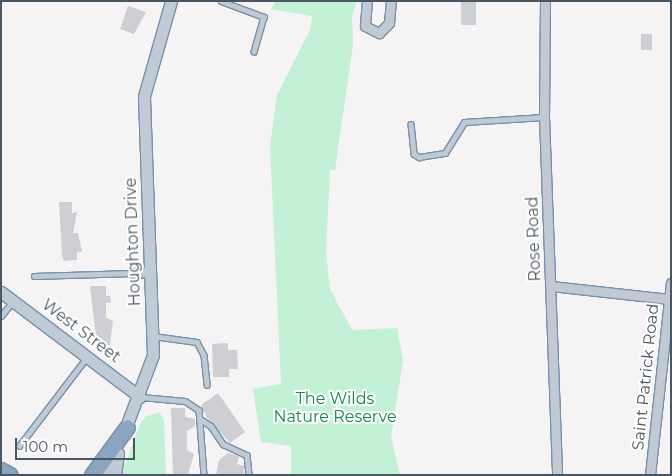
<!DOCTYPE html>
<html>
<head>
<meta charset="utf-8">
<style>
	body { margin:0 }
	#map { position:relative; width:672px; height:476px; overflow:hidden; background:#f5f3f3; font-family:Montserrat,sans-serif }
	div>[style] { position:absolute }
	.green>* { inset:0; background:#c3f1d5 }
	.building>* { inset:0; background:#cdcfd5; transform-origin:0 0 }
	.roads { filter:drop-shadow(1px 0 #7690ad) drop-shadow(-1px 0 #7690ad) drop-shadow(0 1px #7690ad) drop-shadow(0 -1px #7690ad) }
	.lane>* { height:4.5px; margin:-2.25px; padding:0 2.25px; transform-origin:2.25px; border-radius:2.25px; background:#c1cad2 }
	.street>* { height:9px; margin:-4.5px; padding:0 4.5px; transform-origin:4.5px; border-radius:4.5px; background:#c1cad2 }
	.secondary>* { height:11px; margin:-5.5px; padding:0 5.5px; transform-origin:5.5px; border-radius:5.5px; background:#c1cbd6 }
	.highway>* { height:15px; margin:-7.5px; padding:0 7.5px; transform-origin:7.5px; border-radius:7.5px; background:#8ba5c1 }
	span { translate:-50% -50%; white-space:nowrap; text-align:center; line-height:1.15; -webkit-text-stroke:4px #fff; paint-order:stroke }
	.street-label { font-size:16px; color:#4a5661 }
	.park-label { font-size:16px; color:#17864f }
	.frame { position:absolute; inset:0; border:2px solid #4a5661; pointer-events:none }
	.scale { position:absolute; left:15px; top:438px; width:120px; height:22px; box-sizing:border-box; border:2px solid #4a5661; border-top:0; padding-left:6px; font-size:15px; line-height:18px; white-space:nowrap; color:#4a5661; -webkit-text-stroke:4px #fff; paint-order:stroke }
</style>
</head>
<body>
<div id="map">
	<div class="green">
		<div style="clip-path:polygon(276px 1px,357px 1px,352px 16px,353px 45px,335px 170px,330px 170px,326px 252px,330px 289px,352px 330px,397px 328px,403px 360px,391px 437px,400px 475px,291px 475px,291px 446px,261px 442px,253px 389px,281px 384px,270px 146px,277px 95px,310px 30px,312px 16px,271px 9px)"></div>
		<div style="clip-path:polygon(160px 412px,164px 421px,166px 475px,121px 475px,140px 424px,146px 416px)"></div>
	</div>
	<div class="building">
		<div style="left:461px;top:1px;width:15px;height:24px"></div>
		<div style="clip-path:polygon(128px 6px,146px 12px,134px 34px,120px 29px)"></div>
		<div style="left:641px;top:34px;width:11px;height:16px"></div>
		<div style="clip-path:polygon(59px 202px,72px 202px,72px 213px,77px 212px,73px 233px,78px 233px,82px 252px,77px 252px,77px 260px,64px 261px,62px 255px)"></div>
		<div style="clip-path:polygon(90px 286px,106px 286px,106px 296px,110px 296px,111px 303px,106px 303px,106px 318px,113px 321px,110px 345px,97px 345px)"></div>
		<div style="clip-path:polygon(228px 343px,228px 350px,237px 350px,238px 369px,229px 369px,229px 377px,213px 377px,212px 344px)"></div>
		<div style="clip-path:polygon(218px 393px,245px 432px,230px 443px,207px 418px,201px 405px)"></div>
		<div style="clip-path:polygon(171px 408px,185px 408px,185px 417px,195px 419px,195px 426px,187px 431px,187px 450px,194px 454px,188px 475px,173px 475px)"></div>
		<div style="clip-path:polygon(228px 453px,239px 456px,237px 464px,244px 466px,244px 475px,216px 475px,219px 460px)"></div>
	</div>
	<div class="roads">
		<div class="lane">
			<div style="left:221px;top:1px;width:46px;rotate:20.4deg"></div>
			<div style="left:264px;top:17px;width:36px;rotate:106deg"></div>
			<div style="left:411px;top:124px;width:30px;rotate:84deg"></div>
			<div style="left:414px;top:154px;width:6px;rotate:31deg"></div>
			<div style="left:419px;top:157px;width:26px;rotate:-9deg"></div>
			<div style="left:445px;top:153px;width:36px;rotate:-58deg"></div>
			<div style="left:464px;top:122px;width:80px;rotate:-3.6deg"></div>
			<div style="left:34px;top:276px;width:99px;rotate:-1.7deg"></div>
			<div style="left:1px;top:316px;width:19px;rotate:-51deg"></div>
			<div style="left:153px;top:336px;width:44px;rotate:7.8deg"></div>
			<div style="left:197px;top:342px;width:15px;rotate:62deg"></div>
			<div style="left:204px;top:355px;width:30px;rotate:84deg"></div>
			<div style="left:141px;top:397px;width:44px;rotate:5.2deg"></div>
			<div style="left:185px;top:401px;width:17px;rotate:33deg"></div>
			<div style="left:199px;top:410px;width:65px;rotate:85.6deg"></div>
			<div style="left:202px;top:420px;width:11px;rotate:34deg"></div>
			<div style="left:211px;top:426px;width:22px;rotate:56deg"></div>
			<div style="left:223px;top:444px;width:26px;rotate:25deg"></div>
			<div style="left:247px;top:455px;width:20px;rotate:84deg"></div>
			<div style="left:19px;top:446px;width:112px;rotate:-52.6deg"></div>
		</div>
		<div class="street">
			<div style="left:367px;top:1px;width:25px;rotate:95deg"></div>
			<div style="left:365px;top:26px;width:16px;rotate:27deg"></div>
			<div style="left:379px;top:33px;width:14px;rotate:-45deg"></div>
			<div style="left:389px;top:23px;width:22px;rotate:-85deg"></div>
			<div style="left:545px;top:1px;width:116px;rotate:90.5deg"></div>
			<div style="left:544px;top:117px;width:358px;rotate:87.9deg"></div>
			<div style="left:133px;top:273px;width:17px;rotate:-3deg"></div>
			<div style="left:551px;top:286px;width:119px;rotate:6.3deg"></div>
			<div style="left:650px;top:475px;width:193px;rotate:-83.8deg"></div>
		</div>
		<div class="secondary">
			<div style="left:1px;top:292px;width:174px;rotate:37.1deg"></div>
			<div style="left:124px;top:432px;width:82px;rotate:-69.4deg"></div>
			<div style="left:153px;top:355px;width:259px;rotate:-92deg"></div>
			<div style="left:144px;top:96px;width:99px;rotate:-74.1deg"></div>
			<div style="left:104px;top:475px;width:26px;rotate:-65deg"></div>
			<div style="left:115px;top:475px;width:22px;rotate:-82deg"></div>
		</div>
		<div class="highway">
			<div style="left:1px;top:470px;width:10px;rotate:29deg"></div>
			<div style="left:92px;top:475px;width:59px;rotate:-53.9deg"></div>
		</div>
	</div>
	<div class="street-label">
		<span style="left:534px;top:239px;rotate:-92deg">Rose Road</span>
		<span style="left:133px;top:242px;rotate:-92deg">Houghton Drive</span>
		<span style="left:81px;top:331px;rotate:37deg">West Street</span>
		<span style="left:646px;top:377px;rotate:-84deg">Saint Patrick Road</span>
	</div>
	<div class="park-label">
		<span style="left:335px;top:408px">The Wilds<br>Nature Reserve</span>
	</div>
	<div class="frame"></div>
	<div class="scale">100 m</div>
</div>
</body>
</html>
